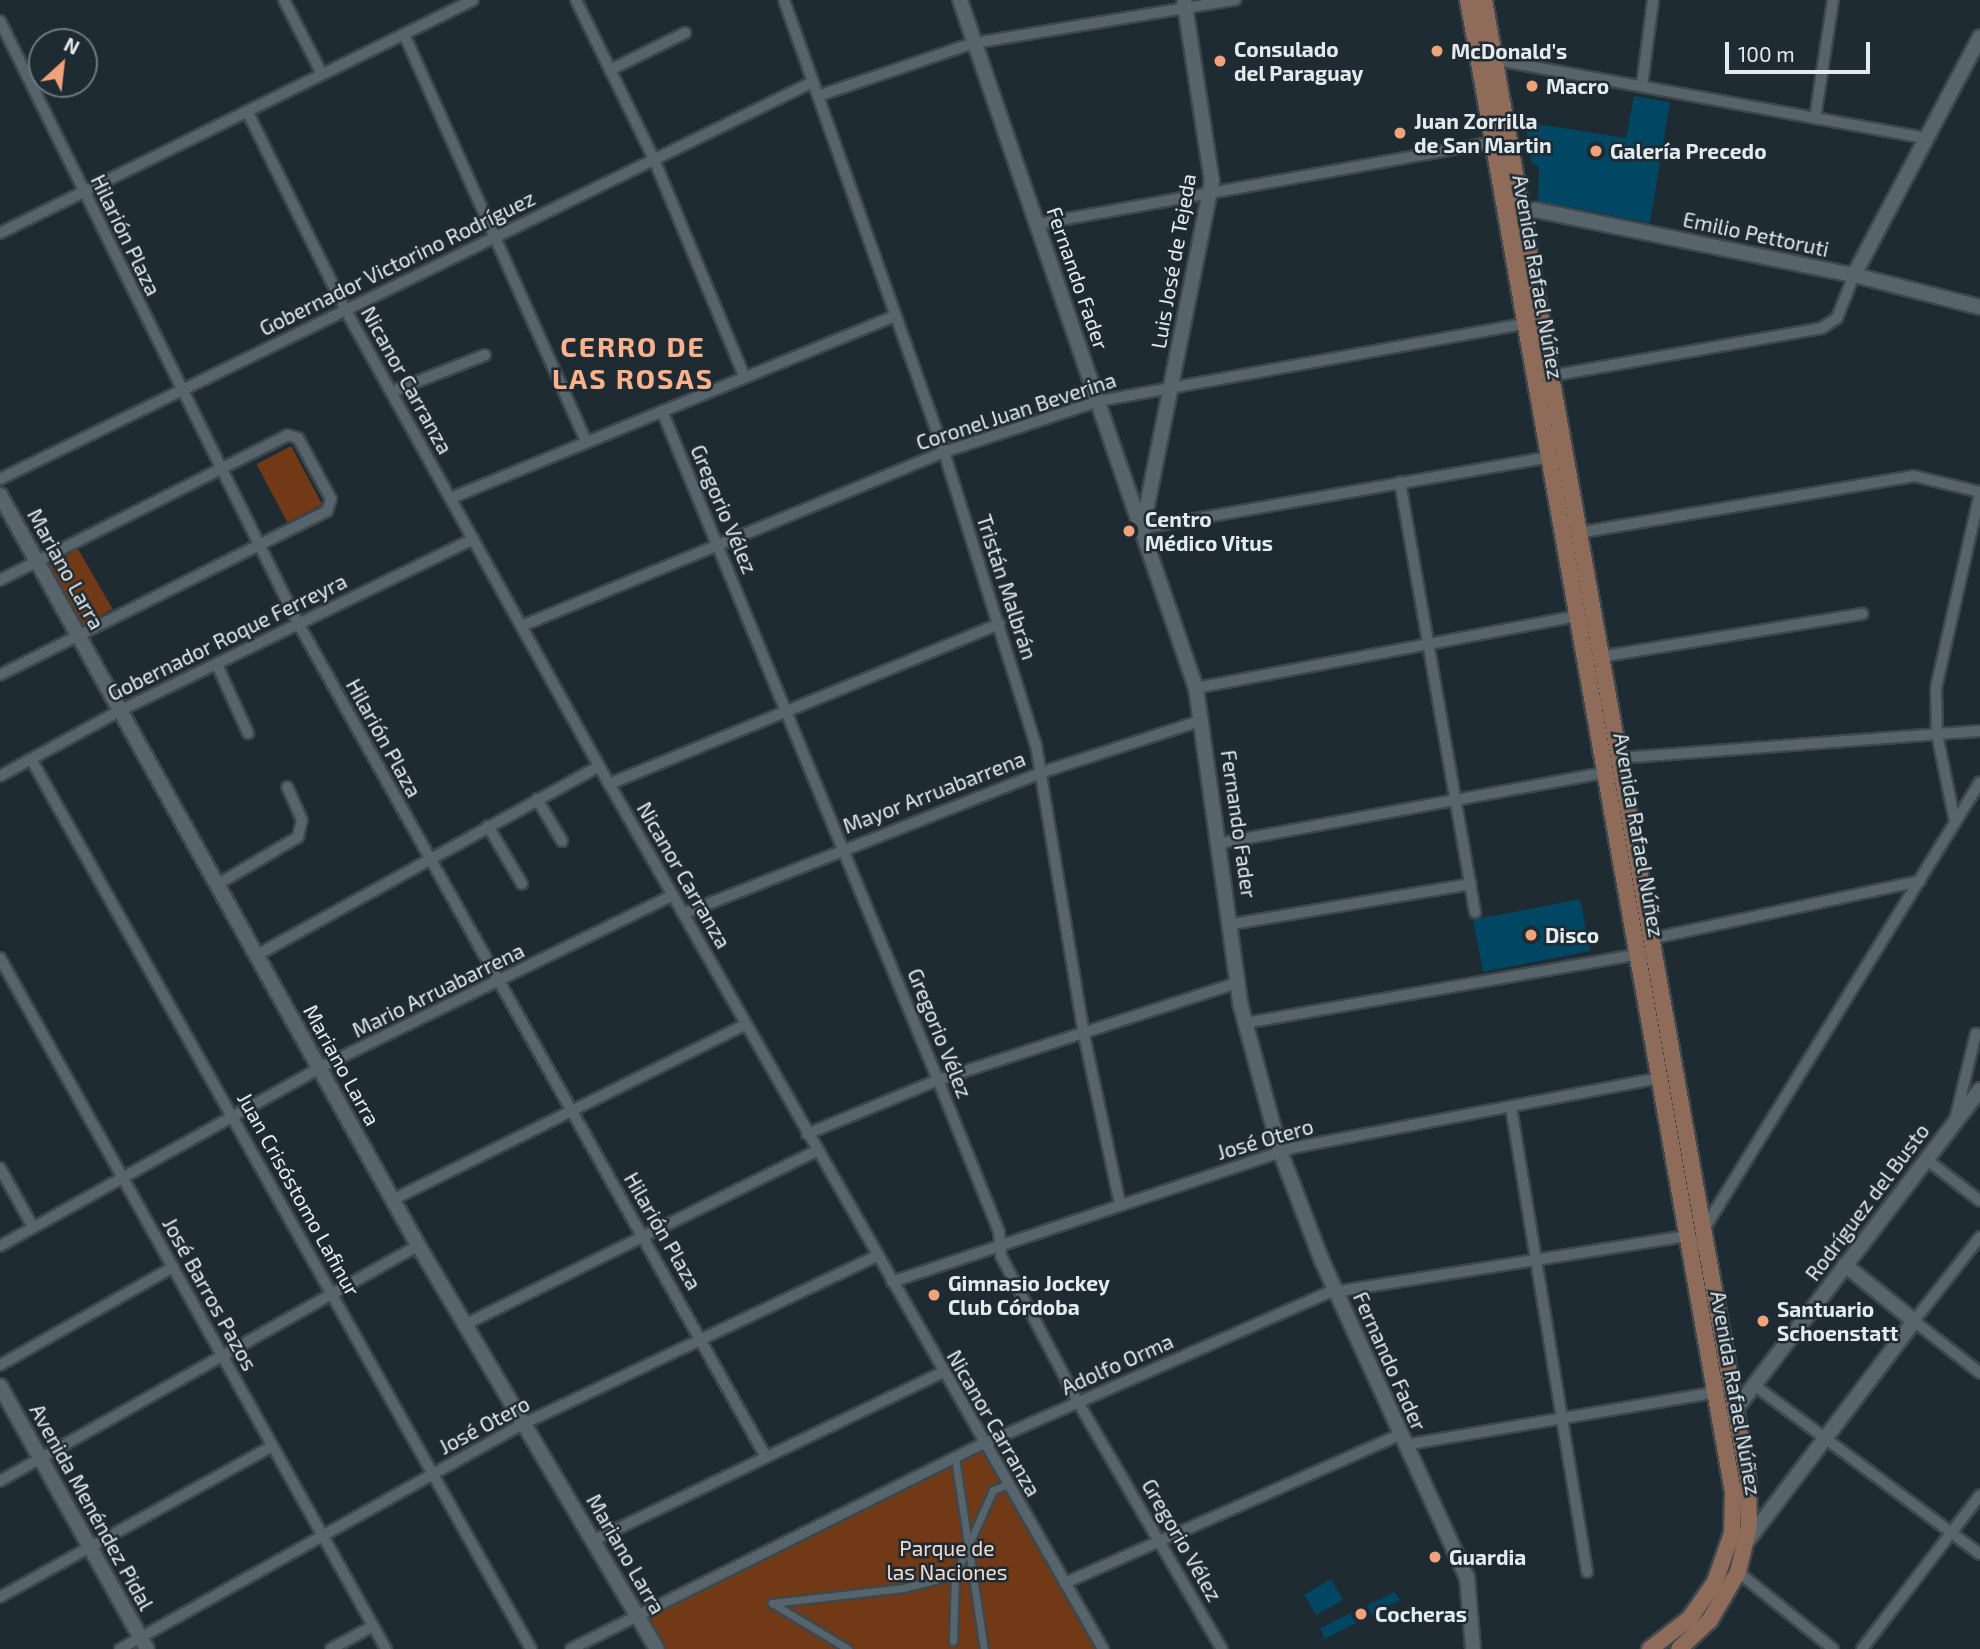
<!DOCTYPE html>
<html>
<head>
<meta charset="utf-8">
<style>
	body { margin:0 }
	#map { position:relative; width:1980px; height:1649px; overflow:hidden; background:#1f2b32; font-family:"Exo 2",sans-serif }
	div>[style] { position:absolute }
	.green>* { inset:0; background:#723917; transform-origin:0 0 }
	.building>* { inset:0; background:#014662; transform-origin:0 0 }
	.roads { filter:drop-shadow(2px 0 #3d474c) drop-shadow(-2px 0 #3d474c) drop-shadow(0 2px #3d474c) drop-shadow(0 -2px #3d474c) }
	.pedestrian>* { height:7px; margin:-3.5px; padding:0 3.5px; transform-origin:3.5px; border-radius:3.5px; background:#57646c }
	.minor>* { height:10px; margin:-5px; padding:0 5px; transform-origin:5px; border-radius:5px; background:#57646c }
	.secondary>* { height:14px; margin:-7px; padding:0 7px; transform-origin:7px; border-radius:7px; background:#57646c }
	.primary>* { height:16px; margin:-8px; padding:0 8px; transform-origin:8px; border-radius:8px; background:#8f6b59 }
	.dots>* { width:19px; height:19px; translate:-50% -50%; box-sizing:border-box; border:4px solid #1f2b32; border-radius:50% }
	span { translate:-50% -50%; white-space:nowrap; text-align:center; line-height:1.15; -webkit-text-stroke:5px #1f2b32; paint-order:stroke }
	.poi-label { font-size:21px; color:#e3ebef; font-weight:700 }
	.left { translate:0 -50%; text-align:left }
	.street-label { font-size:21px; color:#e3ebef }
	.park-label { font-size:21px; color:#f4dbcf }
	.district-label { font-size:28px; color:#fcb28c; font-weight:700; letter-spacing:2px }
	.north { position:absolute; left:28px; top:28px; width:70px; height:70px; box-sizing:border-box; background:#1f2b32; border:2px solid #6d787e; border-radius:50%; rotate:27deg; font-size:19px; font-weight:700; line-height:28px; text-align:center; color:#e3ebef }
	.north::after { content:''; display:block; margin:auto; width:24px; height:32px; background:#f0a27a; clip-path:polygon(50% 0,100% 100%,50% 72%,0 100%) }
	.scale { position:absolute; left:1725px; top:42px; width:145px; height:32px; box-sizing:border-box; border:4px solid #e3ebef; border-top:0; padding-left:9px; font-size:21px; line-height:24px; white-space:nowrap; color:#e3ebef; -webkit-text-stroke:5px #1f2b32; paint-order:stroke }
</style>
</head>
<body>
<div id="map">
	<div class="green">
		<div style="left:291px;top:446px;width:66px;height:39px;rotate:62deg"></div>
		<div style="left:78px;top:549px;width:69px;height:35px;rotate:60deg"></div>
		<div style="clip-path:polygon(981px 1445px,1103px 1649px,657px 1649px,637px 1615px)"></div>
	</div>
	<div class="building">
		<div style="clip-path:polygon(1634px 96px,1670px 102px,1650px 223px,1538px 201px,1539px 166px,1532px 164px,1525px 122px,1626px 138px)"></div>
		<div style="left:1580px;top:899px;width:53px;height:109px;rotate:79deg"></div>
		<div style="left:1331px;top:1579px;width:24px;height:31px;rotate:60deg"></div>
		<div style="clip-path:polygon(1395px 1592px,1400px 1600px,1325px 1639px,1320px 1628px)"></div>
	</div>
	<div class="roads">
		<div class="pedestrian">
			<div style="left:955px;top:1458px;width:193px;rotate:81.4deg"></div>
			<div style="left:953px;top:1641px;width:66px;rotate:-88.3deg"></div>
			<div style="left:955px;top:1575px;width:93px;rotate:-65.9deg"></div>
			<div style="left:993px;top:1490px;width:14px;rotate:-21deg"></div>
			<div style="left:848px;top:1649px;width:89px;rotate:-148.8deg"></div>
			<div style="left:772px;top:1603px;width:132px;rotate:-6.5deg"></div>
			<div style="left:903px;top:1588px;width:54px;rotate:-14deg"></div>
		</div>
		<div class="minor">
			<div style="left:284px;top:0;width:83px;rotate:62.8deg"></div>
			<div style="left:576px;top:0;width:175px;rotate:63.9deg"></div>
			<div style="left:653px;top:157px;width:237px;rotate:67.4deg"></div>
			<div style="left:784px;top:0;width:479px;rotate:70.5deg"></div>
			<div style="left:944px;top:452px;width:307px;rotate:72.6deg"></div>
			<div style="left:1036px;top:745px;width:289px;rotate:80.6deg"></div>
			<div style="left:1083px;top:1030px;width:178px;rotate:78deg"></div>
			<div style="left:0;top:21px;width:672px;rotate:63.66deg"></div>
			<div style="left:298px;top:623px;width:956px;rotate:60.7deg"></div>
			<div style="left:404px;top:34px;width:446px;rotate:65.9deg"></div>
			<div style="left:1496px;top:60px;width:437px;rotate:10.3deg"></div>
			<div style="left:610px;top:70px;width:84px;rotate:-26.3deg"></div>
			<div style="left:1642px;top:85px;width:86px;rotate:-82.6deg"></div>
			<div style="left:818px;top:96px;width:165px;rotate:-18.8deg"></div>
			<div style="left:974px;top:43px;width:265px;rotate:-9.4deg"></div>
			<div style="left:247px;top:111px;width:221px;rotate:63.7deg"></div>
			<div style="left:345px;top:309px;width:523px;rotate:60.93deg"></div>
			<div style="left:599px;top:766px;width:1017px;rotate:60.28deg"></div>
			<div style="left:1815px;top:118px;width:119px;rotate:-81.3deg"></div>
			<div style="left:1038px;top:224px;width:462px;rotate:-10.2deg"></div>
			<div style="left:0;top:233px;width:527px;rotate:-26.22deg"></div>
			<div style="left:1550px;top:376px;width:276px;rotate:-10deg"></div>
			<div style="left:1822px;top:328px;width:18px;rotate:-34deg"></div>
			<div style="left:1837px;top:318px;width:46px;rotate:-68.4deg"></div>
			<div style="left:391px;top:392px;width:101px;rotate:-21.5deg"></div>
			<div style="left:662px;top:411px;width:724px;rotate:67.58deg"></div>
			<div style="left:938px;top:1080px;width:164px;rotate:68.1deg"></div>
			<div style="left:999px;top:1232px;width:24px;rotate:85deg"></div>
			<div style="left:1001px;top:1256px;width:165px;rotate:62.2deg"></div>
			<div style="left:1078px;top:1402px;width:286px;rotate:59.8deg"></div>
			<div style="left:0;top:479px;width:905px;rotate:-26.03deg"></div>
			<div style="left:1400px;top:482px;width:437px;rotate:80.1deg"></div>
			<div style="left:451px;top:498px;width:478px;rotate:-22.3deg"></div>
			<div style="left:1143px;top:528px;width:411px;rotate:-9.9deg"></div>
			<div style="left:1577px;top:533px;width:342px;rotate:-9.6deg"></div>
			<div style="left:1914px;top:476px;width:68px;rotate:13.6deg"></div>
			<div style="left:0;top:580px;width:322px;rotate:-26.7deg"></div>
			<div style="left:288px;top:435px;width:10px;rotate:17deg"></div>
			<div style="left:298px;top:438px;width:69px;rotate:61.6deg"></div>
			<div style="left:331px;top:499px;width:13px;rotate:108deg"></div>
			<div style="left:327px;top:511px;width:366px;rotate:153.4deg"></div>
			<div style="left:524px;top:625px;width:454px;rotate:-22.4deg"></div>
			<div style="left:944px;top:452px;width:163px;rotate:-18.2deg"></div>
			<div style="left:1099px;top:401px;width:435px;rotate:-10.3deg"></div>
			<div style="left:1599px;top:657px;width:267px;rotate:-9.3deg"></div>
			<div style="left:217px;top:665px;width:75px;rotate:65.5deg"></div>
			<div style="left:1196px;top:688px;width:389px;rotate:-10.7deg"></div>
			<div style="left:1620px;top:758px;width:361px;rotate:-4.3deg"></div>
			<div style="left:31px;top:759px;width:1021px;rotate:60.67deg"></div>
			<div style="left:0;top:776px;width:136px;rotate:-28.6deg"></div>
			<div style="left:119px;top:711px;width:394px;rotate:-25.9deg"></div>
			<div style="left:609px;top:784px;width:422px;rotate:-22.3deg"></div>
			<div style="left:537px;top:799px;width:49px;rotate:59.2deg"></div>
			<div style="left:1955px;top:822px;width:90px;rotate:-101.6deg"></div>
			<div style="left:1937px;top:734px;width:46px;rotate:-91.2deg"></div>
			<div style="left:1936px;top:688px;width:200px;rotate:-77.3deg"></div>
			<div style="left:488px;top:826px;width:67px;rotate:59.6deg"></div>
			<div style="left:1221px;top:843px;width:392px;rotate:-10.4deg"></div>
			<div style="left:218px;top:884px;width:93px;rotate:-30.4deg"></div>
			<div style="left:298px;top:837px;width:17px;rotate:-77deg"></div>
			<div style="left:302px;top:820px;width:36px;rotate:-114deg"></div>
			<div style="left:685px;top:913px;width:385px;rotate:-21.5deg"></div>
			<div style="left:1043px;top:772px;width:168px;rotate:-18deg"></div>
			<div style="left:1232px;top:924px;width:242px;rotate:-9.5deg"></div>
			<div style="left:1654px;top:938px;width:272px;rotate:-12.1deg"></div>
			<div style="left:257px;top:955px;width:391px;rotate:-28.9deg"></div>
			<div style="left:0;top:958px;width:792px;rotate:60.81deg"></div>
			<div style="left:1245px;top:1023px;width:417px;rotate:-9.9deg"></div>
			<div style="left:1511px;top:1107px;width:471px;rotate:80.7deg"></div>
			<div style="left:1955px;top:1120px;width:89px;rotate:-76.4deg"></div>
			<div style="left:807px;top:1134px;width:142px;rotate:-22.4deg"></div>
			<div style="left:938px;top:1080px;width:314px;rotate:-18deg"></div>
			<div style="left:1926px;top:1159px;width:68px;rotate:37.9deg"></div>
			<div style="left:0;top:1168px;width:68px;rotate:60.8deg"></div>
			<div style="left:392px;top:1200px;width:395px;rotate:-26.4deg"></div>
			<div style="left:1704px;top:1229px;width:525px;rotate:-58.31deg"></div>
			<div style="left:1980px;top:1237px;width:107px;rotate:128.2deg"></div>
			<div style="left:1914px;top:1321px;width:84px;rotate:38.2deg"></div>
			<div style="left:0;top:1246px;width:376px;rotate:-29.1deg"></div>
			<div style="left:329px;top:1063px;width:383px;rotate:-26deg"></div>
			<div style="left:892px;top:1282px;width:422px;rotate:-18.5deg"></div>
			<div style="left:1292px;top:1148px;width:375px;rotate:-10.8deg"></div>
			<div style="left:466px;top:1324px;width:390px;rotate:-26.3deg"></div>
			<div style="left:0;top:1365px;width:199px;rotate:-29.5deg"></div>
			<div style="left:1754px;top:1385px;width:282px;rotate:36.8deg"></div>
			<div style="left:1404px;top:1445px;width:319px;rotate:-9.6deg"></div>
			<div style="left:0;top:1481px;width:480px;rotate:-29.4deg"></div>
			<div style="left:594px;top:1540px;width:387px;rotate:-25.7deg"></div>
			<div style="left:1738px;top:1572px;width:122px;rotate:39deg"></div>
			<div style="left:1065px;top:1583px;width:365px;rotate:-23.9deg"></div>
			<div style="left:0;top:1597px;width:311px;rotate:-29deg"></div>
			<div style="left:120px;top:1649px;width:464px;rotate:-29.2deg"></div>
			<div style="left:525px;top:1423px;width:390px;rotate:-25.4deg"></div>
			<div style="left:331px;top:1649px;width:48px;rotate:-28.7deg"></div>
			<div style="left:571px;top:1649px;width:458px;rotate:-26.5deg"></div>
			<div style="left:981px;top:1445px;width:378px;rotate:-23.7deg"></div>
			<div style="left:1327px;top:1293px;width:364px;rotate:-9deg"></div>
			<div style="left:1687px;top:1236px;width:24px;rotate:36deg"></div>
			<div style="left:1862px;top:1649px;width:194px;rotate:-52.5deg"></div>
		</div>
		<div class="secondary">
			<div style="left:960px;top:0;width:727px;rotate:71.07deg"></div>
			<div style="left:1196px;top:688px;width:318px;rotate:82deg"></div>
			<div style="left:1240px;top:1003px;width:153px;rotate:74.9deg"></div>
			<div style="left:1280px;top:1151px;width:118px;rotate:69.1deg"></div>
			<div style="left:1322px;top:1261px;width:348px;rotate:65.4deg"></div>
			<div style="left:1467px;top:1577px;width:72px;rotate:85.2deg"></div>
			<div style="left:1514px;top:217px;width:23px;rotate:-18deg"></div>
			<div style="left:1536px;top:210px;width:325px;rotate:11.6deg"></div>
			<div style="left:1854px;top:275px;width:130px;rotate:14.3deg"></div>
			<div style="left:1854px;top:275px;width:269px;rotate:-62.1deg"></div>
			<div style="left:0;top:495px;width:859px;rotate:60.87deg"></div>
			<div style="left:418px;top:1245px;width:469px;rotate:59.4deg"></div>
			<div style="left:1143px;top:526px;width:351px;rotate:-78.7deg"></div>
			<div style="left:1212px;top:182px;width:184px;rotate:-98.7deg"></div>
			<div style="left:0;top:1386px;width:301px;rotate:60.8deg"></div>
			<div style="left:1732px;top:1414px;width:408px;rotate:-52.6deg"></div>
			<div style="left:1748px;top:1540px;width:275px;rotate:-52.8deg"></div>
			<div style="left:1914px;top:1321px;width:89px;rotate:-140.9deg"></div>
		</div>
		<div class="primary">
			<div style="left:1468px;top:0;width:1515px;rotate:79.93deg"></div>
			<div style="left:1733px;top:1492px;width:41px;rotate:91.4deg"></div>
			<div style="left:1732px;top:1533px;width:52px;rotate:109.1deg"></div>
			<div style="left:1715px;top:1582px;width:44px;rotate:124.8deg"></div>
			<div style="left:1690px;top:1618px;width:51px;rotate:142.2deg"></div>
			<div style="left:1484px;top:0;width:1504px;rotate:79.89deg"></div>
			<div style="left:1748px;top:1481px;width:45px;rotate:88.7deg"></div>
			<div style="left:1749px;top:1526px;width:47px;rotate:103.4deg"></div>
			<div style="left:1738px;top:1572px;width:56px;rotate:120.3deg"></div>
			<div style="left:1710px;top:1620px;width:42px;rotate:136.9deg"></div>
		</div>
	</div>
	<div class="dots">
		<div style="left:1437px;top:51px;background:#f0a27a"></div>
		<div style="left:1220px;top:61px;background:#f0a27a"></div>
		<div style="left:1532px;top:86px;background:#f0a27a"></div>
		<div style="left:1400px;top:133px;background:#f0a27a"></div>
		<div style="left:1596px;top:151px;background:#f0a27a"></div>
		<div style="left:1129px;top:531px;background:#f0a27a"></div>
		<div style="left:1531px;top:935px;background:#f0a27a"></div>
		<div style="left:934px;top:1295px;background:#f0a27a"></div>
		<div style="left:1763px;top:1321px;background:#f0a27a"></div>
		<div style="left:1435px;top:1557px;background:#f0a27a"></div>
		<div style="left:1361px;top:1614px;background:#f0a27a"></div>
	</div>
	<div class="poi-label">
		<span class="left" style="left:1234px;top:61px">Consulado<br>del Paraguay</span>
		<span class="left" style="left:1451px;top:51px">McDonald's</span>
		<span class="left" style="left:1546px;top:86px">Macro</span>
		<span class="left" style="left:1414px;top:133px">Juan Zorrilla<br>de San Martin</span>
		<span class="left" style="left:1610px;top:151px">Galería Precedo</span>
		<span class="left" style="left:1145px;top:531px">Centro<br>Médico Vitus</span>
		<span class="left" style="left:1545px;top:935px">Disco</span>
		<span class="left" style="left:948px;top:1295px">Gimnasio Jockey<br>Club Córdoba</span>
		<span class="left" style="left:1777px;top:1321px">Santuario<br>Schoenstatt</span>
		<span class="left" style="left:1449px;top:1557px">Guardia</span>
		<span class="left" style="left:1375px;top:1614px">Cocheras</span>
	</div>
	<div class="street-label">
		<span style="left:1756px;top:234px;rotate:12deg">Emilio Pettoruti</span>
		<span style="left:126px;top:235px;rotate:64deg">Hilarión Plaza</span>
		<span style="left:1173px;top:261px;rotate:-80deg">Luis José de Tejeda</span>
		<span style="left:397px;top:263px;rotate:-26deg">Gobernador Victorino Rodríguez</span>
		<span style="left:1538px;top:277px;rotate:80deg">Avenida Rafael Núñez</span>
		<span style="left:1078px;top:278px;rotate:71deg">Fernando Fader</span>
		<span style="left:407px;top:380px;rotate:61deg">Nicanor Carranza</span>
		<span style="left:1016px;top:411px;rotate:-18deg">Coronel Juan Beverina</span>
		<span style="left:724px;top:509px;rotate:67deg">Gregorio Vélez</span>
		<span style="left:66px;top:569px;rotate:61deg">Mariano Larra</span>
		<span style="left:1007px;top:587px;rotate:72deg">Tristán Malbrán</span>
		<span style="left:227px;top:637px;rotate:-26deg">Gobernador Roque Ferreyra</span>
		<span style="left:384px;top:738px;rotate:61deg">Hilarión Plaza</span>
		<span style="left:934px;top:792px;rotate:-21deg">Mayor Arruabarrena</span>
		<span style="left:1239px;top:824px;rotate:82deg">Fernando Fader</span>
		<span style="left:1639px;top:835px;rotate:80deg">Avenida Rafael Núñez</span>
		<span style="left:684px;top:875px;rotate:60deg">Nicanor Carranza</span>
		<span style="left:438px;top:990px;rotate:-26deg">Mario Arruabarrena</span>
		<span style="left:940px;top:1033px;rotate:68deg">Gregorio Vélez</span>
		<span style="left:342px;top:1065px;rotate:61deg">Mariano Larra</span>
		<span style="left:1265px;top:1139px;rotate:-16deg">José Otero</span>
		<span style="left:299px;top:1194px;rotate:61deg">Juan Crisóstomo Lafinur</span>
		<span style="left:1867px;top:1202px;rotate:-53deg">Rodríguez del Busto</span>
		<span style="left:663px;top:1231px;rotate:60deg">Hilarión Plaza</span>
		<span style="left:210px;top:1294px;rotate:61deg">José Barros Pazos</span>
		<span style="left:1390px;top:1361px;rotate:66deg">Fernando Fader</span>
		<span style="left:1117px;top:1364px;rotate:-24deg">Adolfo Orma</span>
		<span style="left:1736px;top:1393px;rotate:80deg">Avenida Rafael Núñez</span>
		<span style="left:994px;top:1423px;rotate:60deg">Nicanor Carranza</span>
		<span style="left:484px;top:1425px;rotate:-28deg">José Otero</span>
		<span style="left:92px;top:1507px;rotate:61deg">Avenida Menéndez Pidal</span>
		<span style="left:1182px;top:1540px;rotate:60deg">Gregorio Vélez</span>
		<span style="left:626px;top:1554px;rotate:60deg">Mariano Larra</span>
	</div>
	<div class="park-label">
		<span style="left:947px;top:1560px">Parque de<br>las Naciones</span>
	</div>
	<div class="district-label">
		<span style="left:633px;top:362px">CERRO DE<br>LAS ROSAS</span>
	</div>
	<div class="north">N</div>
	<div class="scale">100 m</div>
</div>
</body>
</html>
